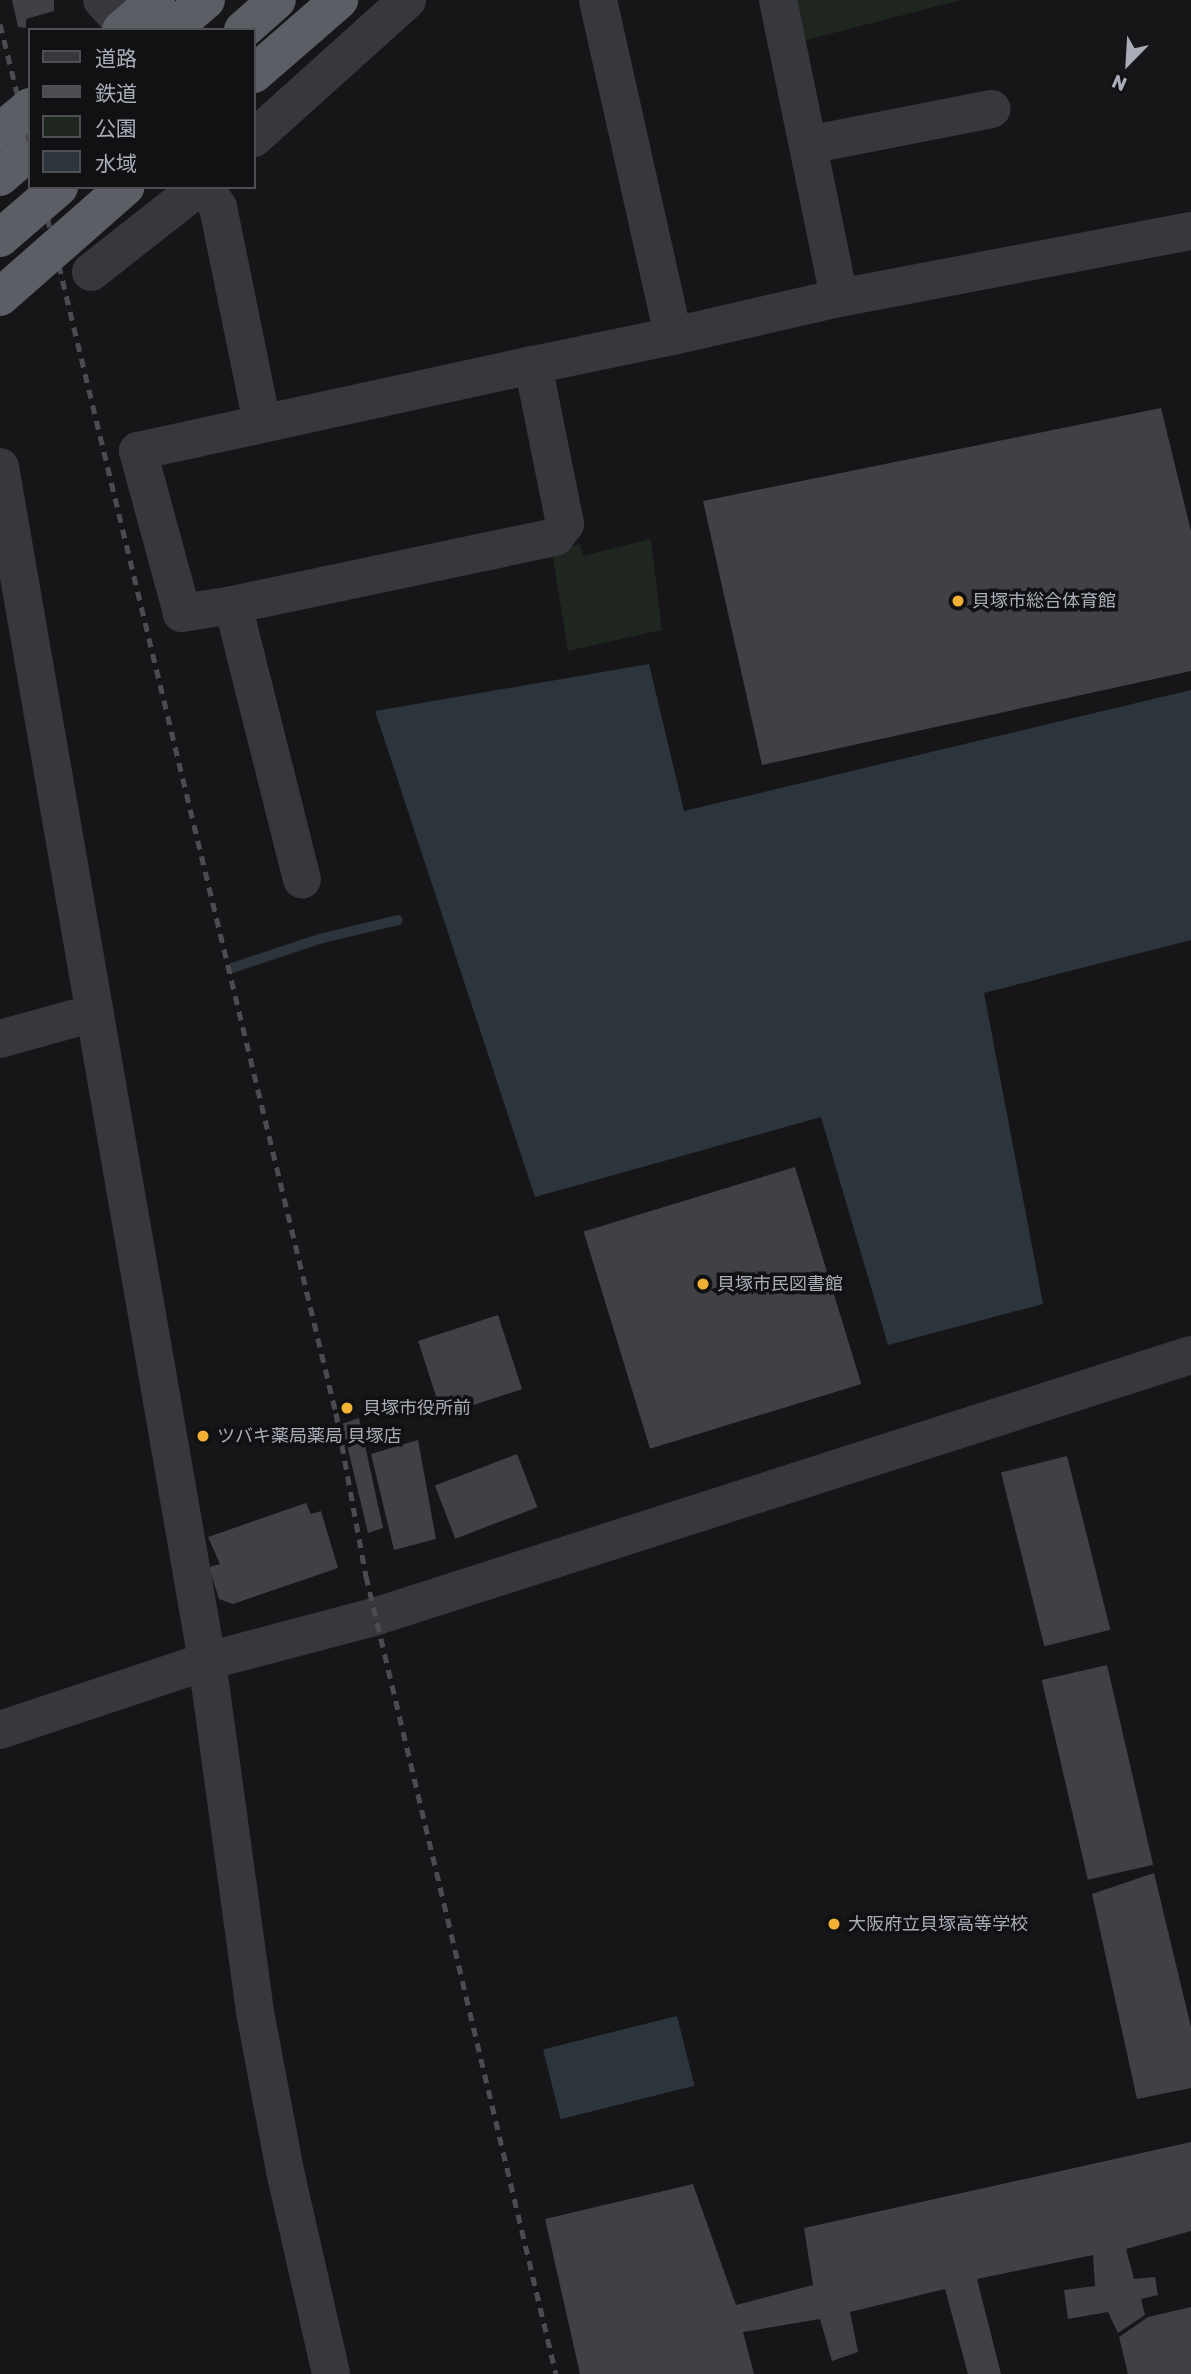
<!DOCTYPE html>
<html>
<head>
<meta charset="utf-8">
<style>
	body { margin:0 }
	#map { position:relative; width:1191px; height:2374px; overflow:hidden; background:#161618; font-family:Rubik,"Noto Sans JP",sans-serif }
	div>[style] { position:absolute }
	.green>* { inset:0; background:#1e261f }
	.water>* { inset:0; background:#2c353c; transform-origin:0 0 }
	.stream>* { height:10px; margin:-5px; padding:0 5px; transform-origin:5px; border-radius:5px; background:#2c353c }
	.building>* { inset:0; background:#404145; transform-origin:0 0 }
	.minor>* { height:38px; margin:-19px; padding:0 19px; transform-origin:19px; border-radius:19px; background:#37383d }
	.tertiary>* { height:38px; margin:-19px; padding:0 19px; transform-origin:19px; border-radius:19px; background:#37383d }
	.trunk>* { height:38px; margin:-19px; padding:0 19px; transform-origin:19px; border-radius:19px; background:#5b5e65 }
	.rail>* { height:5px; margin-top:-2.5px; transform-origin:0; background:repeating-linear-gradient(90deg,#4a4c52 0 9px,transparent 0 16px) }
	.trunk-bridge>* { height:38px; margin:-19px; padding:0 19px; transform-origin:19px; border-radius:19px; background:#5b5e65 }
	.dots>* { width:19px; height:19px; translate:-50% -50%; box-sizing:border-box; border:4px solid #111113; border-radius:50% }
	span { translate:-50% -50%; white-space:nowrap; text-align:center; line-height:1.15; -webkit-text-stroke:7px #111113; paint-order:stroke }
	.poi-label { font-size:18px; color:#a8adb8 }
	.left { translate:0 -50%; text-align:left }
	.legend { position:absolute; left:28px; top:28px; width:228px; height:161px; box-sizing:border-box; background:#111113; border:2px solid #4d4f55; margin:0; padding:9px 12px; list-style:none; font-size:21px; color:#a8adb8 }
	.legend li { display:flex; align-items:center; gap:14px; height:35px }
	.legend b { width:35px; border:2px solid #4d4f55 }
	.north { position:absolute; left:1093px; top:28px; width:70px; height:70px; -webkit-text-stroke:5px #111113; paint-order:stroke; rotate:204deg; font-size:19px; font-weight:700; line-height:28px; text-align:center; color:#a8adb8 }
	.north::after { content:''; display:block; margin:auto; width:24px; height:32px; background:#a8adb8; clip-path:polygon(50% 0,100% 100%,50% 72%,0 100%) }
</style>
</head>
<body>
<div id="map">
	<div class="green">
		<div style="clip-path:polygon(783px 0,961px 0,795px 43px)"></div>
		<div style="clip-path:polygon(651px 539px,662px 630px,568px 651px,552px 552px,580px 544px,583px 556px)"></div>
	</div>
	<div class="water">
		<div style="clip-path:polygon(649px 664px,684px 811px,1191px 690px,1191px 940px,984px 993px,1043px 1304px,888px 1345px,821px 1117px,535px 1197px,375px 711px)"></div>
		<div style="left:677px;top:2016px;width:72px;height:138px;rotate:76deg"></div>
	</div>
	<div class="stream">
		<div style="left:232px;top:968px;width:92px;rotate:-18.4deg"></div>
		<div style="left:319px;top:939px;width:81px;rotate:-13.5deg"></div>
	</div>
	<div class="building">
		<div style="clip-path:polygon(12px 0,54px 0,54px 11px,26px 19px,26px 28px,18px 27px)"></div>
		<div style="clip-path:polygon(1161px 408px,1191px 531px,1191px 671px,762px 765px,703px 501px)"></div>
		<div style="left:795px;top:1167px;width:227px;height:221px;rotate:73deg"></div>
		<div style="left:498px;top:1315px;width:78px;height:84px;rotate:72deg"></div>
		<div style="clip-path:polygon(359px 1418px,383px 1528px,368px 1533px,342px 1424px)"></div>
		<div style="clip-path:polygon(418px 1440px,436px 1539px,394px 1550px,371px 1454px)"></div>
		<div style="left:517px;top:1454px;width:57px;height:88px;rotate:69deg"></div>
		<div style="left:1067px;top:1456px;width:179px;height:68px;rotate:76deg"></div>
		<div style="clip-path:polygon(306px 1503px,311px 1514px,321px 1511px,338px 1568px,233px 1604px,219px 1599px,209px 1567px,220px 1564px,208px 1537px)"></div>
		<div style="left:1107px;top:1665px;width:205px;height:67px;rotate:77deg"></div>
		<div style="clip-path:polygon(1154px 1873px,1191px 2027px,1191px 2088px,1137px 2099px,1092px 1894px)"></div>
		<div style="clip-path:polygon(1191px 2142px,1191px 2231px,1126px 2249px,1134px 2279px,1155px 2277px,1158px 2295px,1141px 2299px,1145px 2315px,1118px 2333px,1108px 2312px,1068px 2319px,1064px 2290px,1095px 2286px,1093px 2255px,977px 2279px,1001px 2374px,968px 2374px,945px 2289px,850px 2312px,858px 2352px,832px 2361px,820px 2319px,743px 2332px,754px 2374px,580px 2374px,545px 2219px,693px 2184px,736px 2305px,813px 2285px,804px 2228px)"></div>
		<div style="clip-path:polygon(1191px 2307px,1191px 2374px,1128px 2374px,1119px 2337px,1148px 2317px)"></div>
	</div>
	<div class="minor">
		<div style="left:102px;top:0;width:41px;rotate:47deg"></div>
		<div style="left:598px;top:0;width:344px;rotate:77.4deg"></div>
		<div style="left:778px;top:0;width:304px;rotate:78.4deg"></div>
		<div style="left:254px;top:138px;width:206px;rotate:-42deg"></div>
		<div style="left:808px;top:145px;width:187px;rotate:-11.1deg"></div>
		<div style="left:204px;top:187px;width:24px;rotate:55deg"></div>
		<div style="left:218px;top:207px;width:221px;rotate:78.5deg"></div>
		<div style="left:91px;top:272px;width:137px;rotate:-38.2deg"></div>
		<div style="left:533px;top:365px;width:162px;rotate:78.6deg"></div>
		<div style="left:565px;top:524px;width:16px;rotate:128deg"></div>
		<div style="left:555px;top:537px;width:329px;rotate:168.1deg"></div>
		<div style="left:233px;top:605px;width:52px;rotate:171.1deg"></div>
		<div style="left:182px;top:613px;width:168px;rotate:-105.2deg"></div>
		<div style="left:138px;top:451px;width:404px;rotate:-12.3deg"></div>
		<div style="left:533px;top:365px;width:143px;rotate:-11.7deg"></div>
		<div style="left:673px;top:336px;width:170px;rotate:-12.9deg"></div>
		<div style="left:839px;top:298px;width:358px;rotate:-10.8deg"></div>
		<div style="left:233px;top:605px;width:283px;rotate:75.9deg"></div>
		<div style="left:0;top:1039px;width:98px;rotate:-15.5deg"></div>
		<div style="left:207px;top:1661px;width:354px;rotate:82.2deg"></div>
		<div style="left:255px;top:2012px;width:162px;rotate:79.3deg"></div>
		<div style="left:285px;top:2171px;width:208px;rotate:77.2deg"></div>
	</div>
	<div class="tertiary">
		<div style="left:0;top:467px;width:1212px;rotate:80.16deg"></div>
		<div style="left:0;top:1730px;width:218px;rotate:-18.4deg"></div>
		<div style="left:207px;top:1661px;width:176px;rotate:-14.8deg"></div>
		<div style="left:377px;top:1616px;width:855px;rotate:-17.78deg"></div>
	</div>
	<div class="trunk">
		<div style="left:171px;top:30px;width:46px;rotate:-40.6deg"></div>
		<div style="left:243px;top:30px;width:45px;rotate:-41.4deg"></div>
		<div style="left:254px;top:74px;width:113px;rotate:-41deg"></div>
		<div style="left:0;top:177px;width:40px;rotate:-41deg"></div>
	</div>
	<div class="rail">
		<div style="left:0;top:24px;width:125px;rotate:76.1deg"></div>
		<div style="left:40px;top:187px;width:1261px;rotate:76.43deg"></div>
		<div style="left:336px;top:1413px;width:166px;rotate:79.6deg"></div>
		<div style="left:366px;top:1576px;width:820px;rotate:76.61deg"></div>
	</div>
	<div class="trunk-bridge">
		<div style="left:121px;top:30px;width:46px;rotate:-40.6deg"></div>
		<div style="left:0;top:132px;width:39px;rotate:-40deg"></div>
		<div style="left:0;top:238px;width:78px;rotate:-40.8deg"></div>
		<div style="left:0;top:297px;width:167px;rotate:-41.3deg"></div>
	</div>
	<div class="dots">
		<div style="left:958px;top:601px;background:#f2b134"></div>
		<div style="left:703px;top:1284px;background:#f2b134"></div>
		<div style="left:347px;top:1408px;background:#f2b134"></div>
		<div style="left:203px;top:1436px;background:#f2b134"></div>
		<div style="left:834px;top:1924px;background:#f2b134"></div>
	</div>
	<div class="poi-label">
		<span class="left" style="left:972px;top:601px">貝塚市総合体育館</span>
		<span class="left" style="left:717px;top:1284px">貝塚市民図書館</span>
		<span class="left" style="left:363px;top:1408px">貝塚市役所前</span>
		<span class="left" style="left:217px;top:1436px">ツバキ薬局薬局 貝塚店</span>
		<span class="left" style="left:848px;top:1924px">大阪府立貝塚高等学校</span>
	</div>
	<ul class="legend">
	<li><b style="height:9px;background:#37383d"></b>道路</li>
	<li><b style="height:9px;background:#4a4c52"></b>鉄道</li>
	<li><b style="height:19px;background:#1e261f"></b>公園</li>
	<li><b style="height:19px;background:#2c353c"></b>水域</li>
	</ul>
	<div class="north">N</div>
</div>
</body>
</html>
